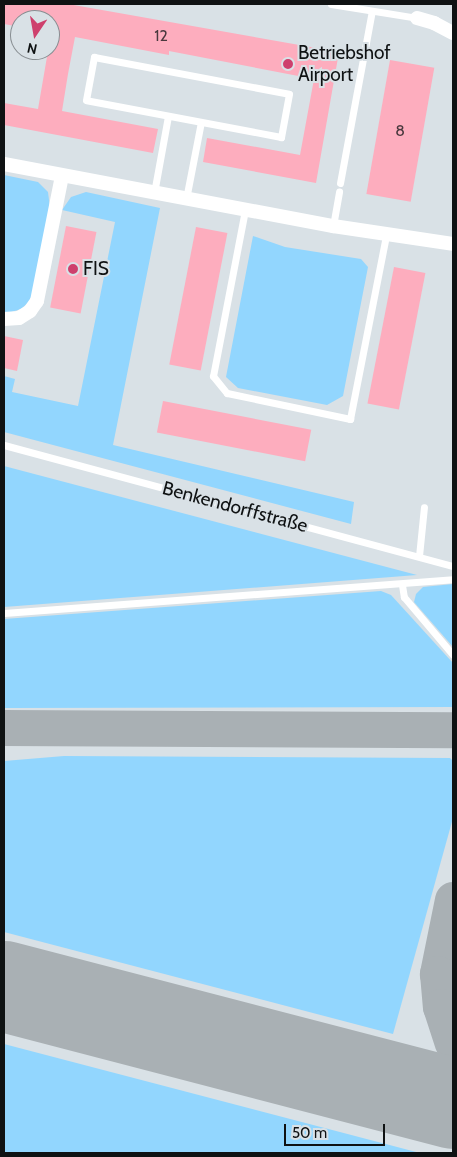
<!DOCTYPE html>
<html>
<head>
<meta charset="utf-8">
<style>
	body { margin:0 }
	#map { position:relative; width:457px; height:1157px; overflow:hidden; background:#d9e1e6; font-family:Cabin,sans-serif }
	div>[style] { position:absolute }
	.green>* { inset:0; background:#92d6fe }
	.taxiway>* { height:36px; margin:-18px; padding:0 18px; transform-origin:18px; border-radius:18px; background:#a9b0b4 }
	.runway>* { height:91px; margin:-45.5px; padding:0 45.5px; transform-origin:45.5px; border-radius:45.5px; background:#a9b0b4 }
	.building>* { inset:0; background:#fdadbe; transform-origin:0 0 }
	.service>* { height:7px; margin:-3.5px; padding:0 3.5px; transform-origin:3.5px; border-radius:3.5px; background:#fff }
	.minor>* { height:14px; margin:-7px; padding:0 7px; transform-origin:7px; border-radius:7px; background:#fff }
	.dots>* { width:14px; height:14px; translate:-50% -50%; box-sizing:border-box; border:2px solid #d9e1e6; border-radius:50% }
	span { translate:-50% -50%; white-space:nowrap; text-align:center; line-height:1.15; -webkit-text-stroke:4px #d9e1e6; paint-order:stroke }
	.number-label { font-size:16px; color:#4a393e }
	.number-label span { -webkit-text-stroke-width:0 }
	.poi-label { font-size:19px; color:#0f1213 }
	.left { translate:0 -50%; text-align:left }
	.street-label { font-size:19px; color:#0f1213 }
	.frame { position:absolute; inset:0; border:5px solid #0f1213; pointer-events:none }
	.north { position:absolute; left:10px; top:10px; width:50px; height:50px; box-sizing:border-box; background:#d9e1e6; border:1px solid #888e92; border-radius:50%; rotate:192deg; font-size:14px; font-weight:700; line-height:20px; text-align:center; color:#0f1213 }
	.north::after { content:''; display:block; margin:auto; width:18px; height:22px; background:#ce406d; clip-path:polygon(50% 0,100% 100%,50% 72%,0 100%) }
	.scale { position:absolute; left:284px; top:1124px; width:101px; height:22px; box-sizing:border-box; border:2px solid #0f1213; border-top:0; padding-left:6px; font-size:15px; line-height:18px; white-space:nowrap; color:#0f1213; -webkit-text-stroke:4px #d9e1e6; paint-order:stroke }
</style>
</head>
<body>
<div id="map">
	<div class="green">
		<div style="clip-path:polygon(4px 175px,38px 182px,48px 192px,50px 208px,32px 299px,21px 309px,5px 314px)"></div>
		<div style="clip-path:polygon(86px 192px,160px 208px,113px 445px,354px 502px,351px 524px,4px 432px,4px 376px,15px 379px,12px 392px,78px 406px,115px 222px,62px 210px,71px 197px)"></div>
		<div style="clip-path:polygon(253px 236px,285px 247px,361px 259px,368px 267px,343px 396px,327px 405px,238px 388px,226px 377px)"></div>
		<div style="clip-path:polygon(4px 466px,417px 575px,4px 607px)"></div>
		<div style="clip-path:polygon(453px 584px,453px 647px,414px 602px,416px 594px,423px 587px)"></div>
		<div style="clip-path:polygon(381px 591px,391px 595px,453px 663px,453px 707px,4px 708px,4px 619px)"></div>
		<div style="clip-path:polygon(64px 756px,450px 758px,453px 761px,453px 818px,393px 1034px,4px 932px,4px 761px)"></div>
		<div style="clip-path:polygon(4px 1044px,420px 1153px,4px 1153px)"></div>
	</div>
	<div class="taxiway">
		<div style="left:4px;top:728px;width:449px;rotate:0.3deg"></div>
		<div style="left:453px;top:900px;width:76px;rotate:101.5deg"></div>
		<div style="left:438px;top:974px;width:33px;rotate:85deg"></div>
		<div style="left:441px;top:1007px;width:38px;rotate:72deg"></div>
	</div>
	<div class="runway">
		<div style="left:4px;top:986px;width:464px;rotate:14.6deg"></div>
	</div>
	<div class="building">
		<div style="clip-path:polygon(4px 4px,68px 4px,339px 52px,316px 183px,203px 162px,207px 138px,300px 155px,314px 79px,169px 51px,169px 55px,75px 37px,68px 74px,62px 111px,158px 129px,153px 153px,4px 125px,4px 103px,38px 109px,53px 22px,31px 18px,20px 20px,20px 27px,4px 24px)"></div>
		<div style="left:390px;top:60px;width:45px;height:136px;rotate:10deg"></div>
		<div style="left:66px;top:226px;width:31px;height:83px;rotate:11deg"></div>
		<div style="left:196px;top:227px;width:32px;height:140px;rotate:11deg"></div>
		<div style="left:394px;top:267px;width:32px;height:139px;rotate:11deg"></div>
		<div style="clip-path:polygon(4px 336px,23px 340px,17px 371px,4px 368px)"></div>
		<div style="left:163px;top:401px;width:151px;height:32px;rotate:11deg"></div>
	</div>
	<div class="service">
		<div style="left:331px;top:4px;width:87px;rotate:9.2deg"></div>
		<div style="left:94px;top:57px;width:198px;rotate:10.7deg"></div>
		<div style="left:289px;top:94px;width:44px;rotate:100.5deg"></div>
		<div style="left:281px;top:137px;width:198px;rotate:-169.3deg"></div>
		<div style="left:86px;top:100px;width:44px;rotate:-79.5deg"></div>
		<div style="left:340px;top:183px;width:175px;rotate:-79.5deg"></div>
		<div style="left:154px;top:193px;width:78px;rotate:-79.7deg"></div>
		<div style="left:186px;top:199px;width:78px;rotate:-79deg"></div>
		<div style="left:245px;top:210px;width:169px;rotate:100.9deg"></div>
		<div style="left:213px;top:376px;width:22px;rotate:51deg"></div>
		<div style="left:227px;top:393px;width:126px;rotate:11.9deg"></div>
		<div style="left:350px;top:419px;width:187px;rotate:-78.9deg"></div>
		<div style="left:333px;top:226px;width:35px;rotate:-80deg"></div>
		<div style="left:4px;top:445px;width:465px;rotate:15.1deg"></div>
		<div style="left:419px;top:556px;width:49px;rotate:-84.2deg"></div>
		<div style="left:402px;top:585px;width:12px;rotate:81deg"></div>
		<div style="left:404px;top:597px;width:76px;rotate:49.8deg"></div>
		<div style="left:4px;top:613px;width:450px;rotate:-4.3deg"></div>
	</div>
	<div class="minor">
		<div style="left:417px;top:18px;width:18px;rotate:16deg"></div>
		<div style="left:434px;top:23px;width:21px;rotate:28deg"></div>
		<div style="left:4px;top:164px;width:335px;rotate:10.7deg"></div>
		<div style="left:333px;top:226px;width:121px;rotate:8.5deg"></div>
		<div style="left:4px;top:319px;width:15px;rotate:-4deg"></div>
		<div style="left:19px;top:318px;width:13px;rotate:-32deg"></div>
		<div style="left:30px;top:311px;width:12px;rotate:-55deg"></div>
		<div style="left:37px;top:301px;width:127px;rotate:-78.7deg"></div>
	</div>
	<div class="dots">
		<div style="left:288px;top:64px;background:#ce406d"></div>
		<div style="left:73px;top:269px;background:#ce406d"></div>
	</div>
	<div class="number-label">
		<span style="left:161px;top:36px">12</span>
		<span style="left:400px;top:131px">8</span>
	</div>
	<div class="poi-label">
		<span class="left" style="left:298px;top:64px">Betriebshof<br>Airport</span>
		<span class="left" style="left:83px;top:269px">FIS</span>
	</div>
	<div class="street-label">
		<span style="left:235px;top:507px;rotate:15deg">Benkendorffstraße</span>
	</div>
	<div class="frame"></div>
	<div class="north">N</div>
	<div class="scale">50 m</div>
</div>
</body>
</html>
